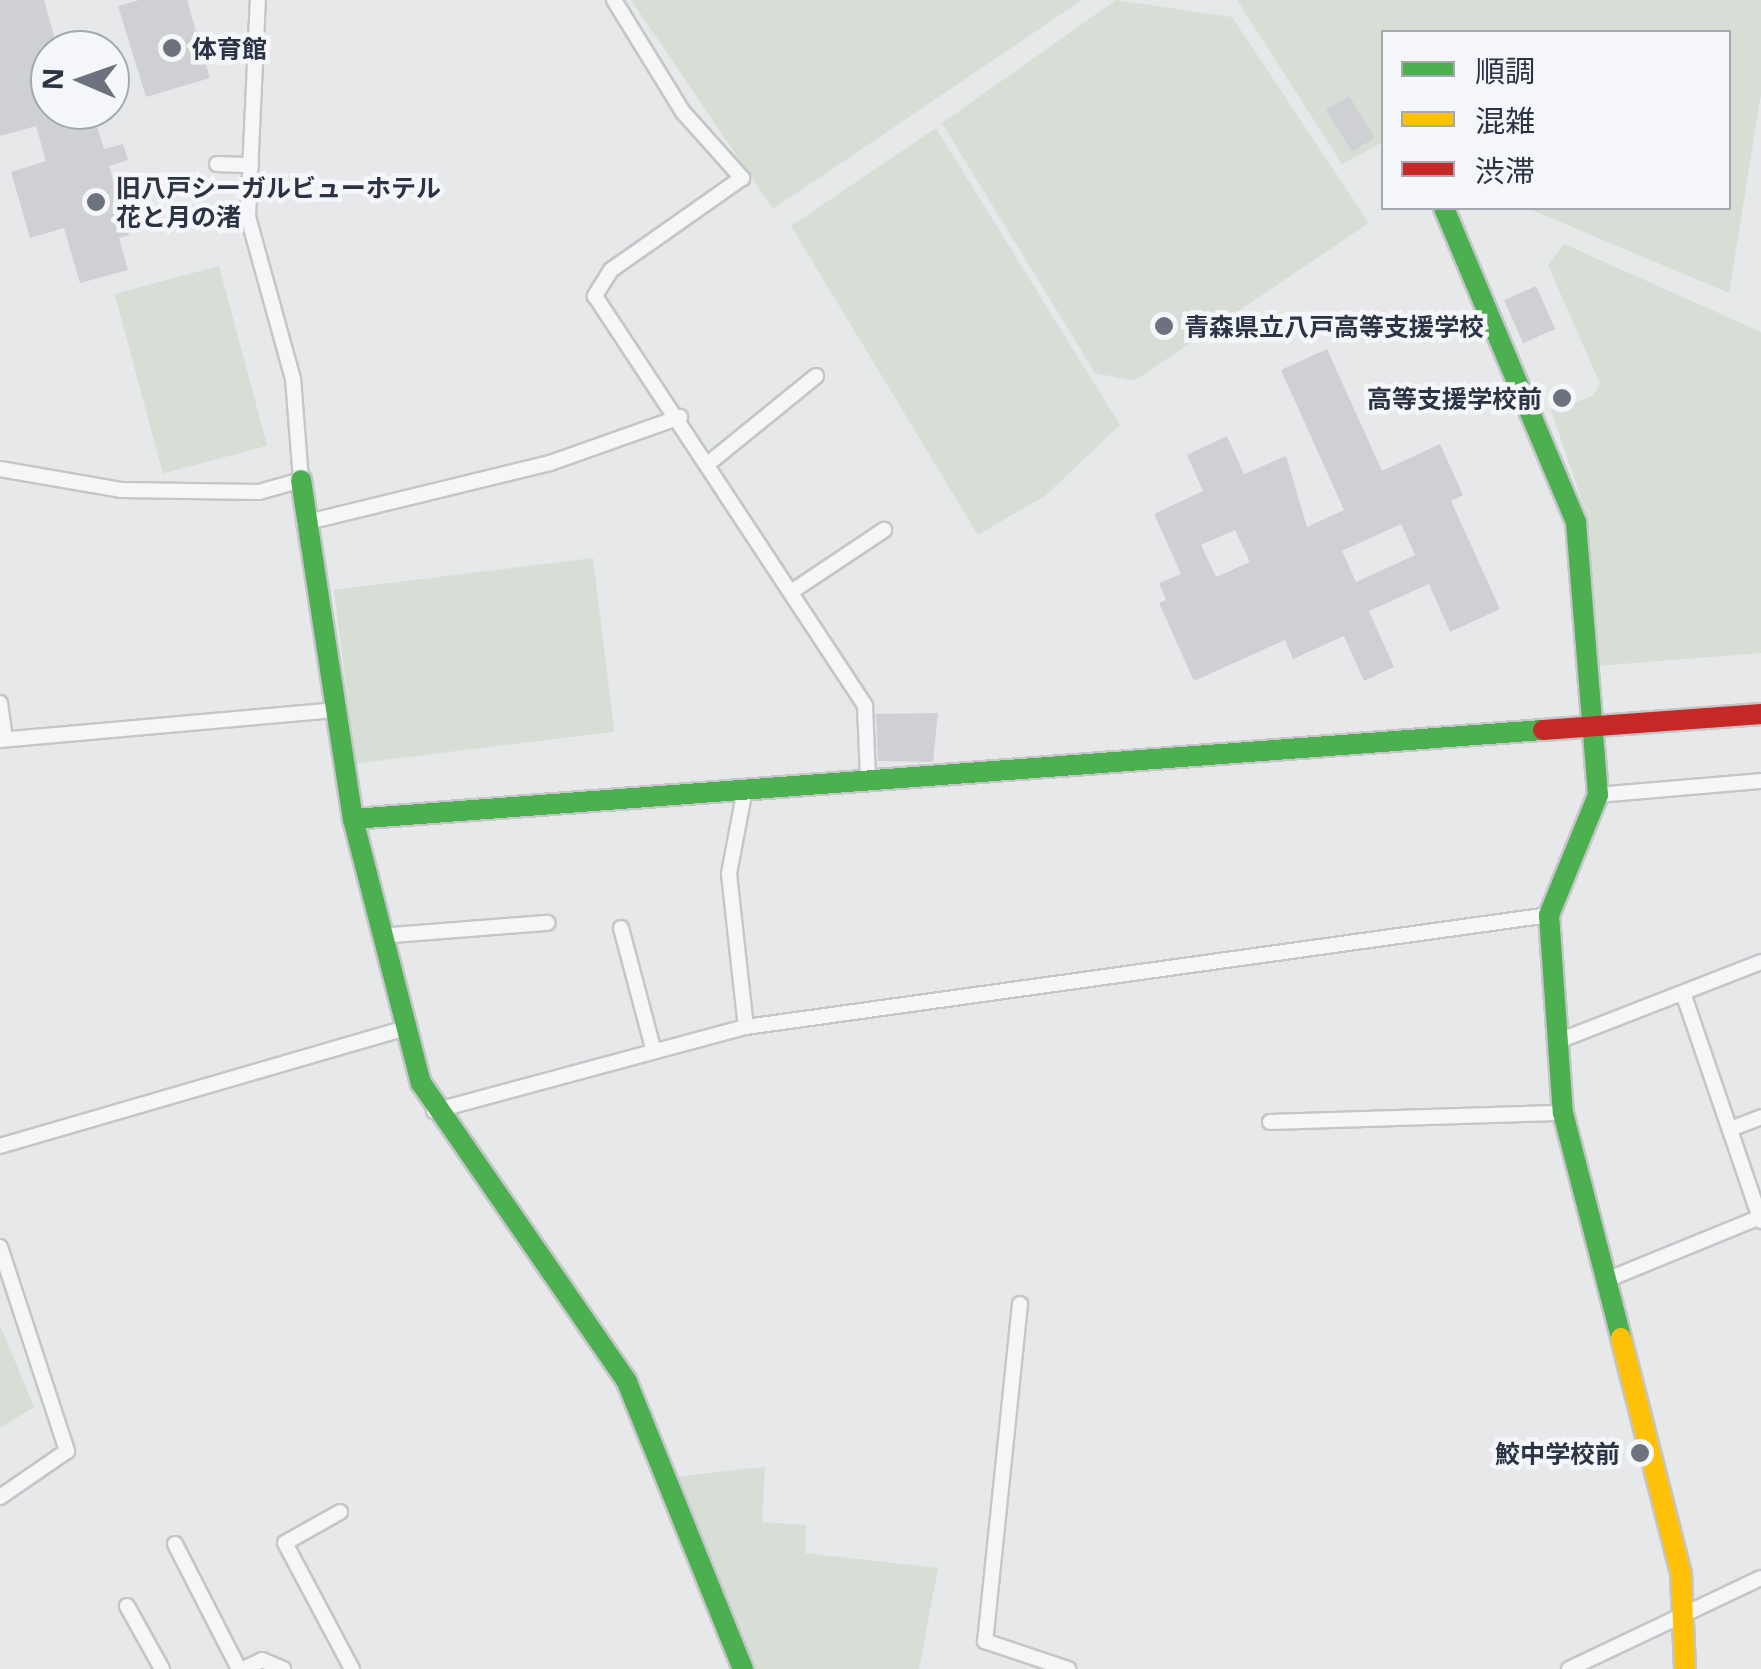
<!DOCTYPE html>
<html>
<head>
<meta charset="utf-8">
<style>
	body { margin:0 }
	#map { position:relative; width:1761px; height:1669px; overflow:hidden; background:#e6e8ea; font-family:"Noto Sans","Noto Sans JP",sans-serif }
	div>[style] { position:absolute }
	.green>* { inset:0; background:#d6ded6; transform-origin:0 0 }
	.building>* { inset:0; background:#ced0d3; transform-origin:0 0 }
	.roads { filter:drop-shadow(2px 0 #c4c6c8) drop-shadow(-2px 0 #c4c6c8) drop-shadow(0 2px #c4c6c8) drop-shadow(0 -2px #c4c6c8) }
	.street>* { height:14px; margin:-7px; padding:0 7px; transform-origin:7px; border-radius:7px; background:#f5f6f7 }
	.fast>* { height:20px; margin:-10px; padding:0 10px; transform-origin:10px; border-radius:10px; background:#4caf50 }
	.slow>* { height:20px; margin:-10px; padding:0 10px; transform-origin:10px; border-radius:10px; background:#ffc107 }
	.jam>* { height:20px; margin:-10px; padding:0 10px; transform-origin:10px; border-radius:10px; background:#c62828 }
	.dots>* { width:28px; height:28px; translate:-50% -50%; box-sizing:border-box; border:5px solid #f4f6f9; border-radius:50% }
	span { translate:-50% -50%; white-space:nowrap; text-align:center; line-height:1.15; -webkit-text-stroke:9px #f4f6f9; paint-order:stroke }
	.poi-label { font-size:25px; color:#2b3445; font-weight:700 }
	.left { translate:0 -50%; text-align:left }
	.right { translate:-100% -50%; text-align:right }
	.legend { position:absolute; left:1381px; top:30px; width:350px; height:180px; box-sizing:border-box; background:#f4f6f9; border:2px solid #a4a8b1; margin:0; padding:12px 18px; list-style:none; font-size:30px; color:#2b3445 }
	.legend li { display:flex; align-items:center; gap:20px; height:50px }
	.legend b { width:50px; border:2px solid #a4a8b1 }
	.north { position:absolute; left:30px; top:30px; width:100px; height:100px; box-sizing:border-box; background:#f4f6f9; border:2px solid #a4a8b1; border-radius:50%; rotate:272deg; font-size:28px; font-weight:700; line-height:40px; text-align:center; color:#2b3445 }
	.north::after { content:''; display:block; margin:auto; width:35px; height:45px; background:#6c737f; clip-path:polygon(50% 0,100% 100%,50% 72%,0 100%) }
</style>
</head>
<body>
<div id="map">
	<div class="green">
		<div style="clip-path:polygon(631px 0,1082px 0,773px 209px)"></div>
		<div style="clip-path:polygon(1116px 0,1232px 17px,1369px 223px,1134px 381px,1095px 373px,942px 123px)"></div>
		<div style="clip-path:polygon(1237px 0,1761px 0,1761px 94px,1729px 293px,1527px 208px,1728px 208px,1728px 32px,1384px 32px,1383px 142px,1342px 164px)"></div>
		<div style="clip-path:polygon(936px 128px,1120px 425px,1046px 495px,978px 535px,791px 226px)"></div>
		<div style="clip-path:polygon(1564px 244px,1761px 332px,1761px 653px,1597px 666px,1589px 522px,1551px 410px,1593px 396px,1600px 384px,1548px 265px)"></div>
		<div style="left:219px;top:266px;width:186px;height:108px;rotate:75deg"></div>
		<div style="left:593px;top:558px;width:175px;height:261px;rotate:83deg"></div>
		<div style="clip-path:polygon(0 1325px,34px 1407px,0 1428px)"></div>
		<div style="clip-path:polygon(765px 1467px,762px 1522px,806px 1525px,805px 1553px,938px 1568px,919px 1669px,751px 1669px,673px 1477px)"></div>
	</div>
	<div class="building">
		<div style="clip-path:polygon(0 0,44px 0,58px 50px,50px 50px,50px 110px,59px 110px,64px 128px,95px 120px,104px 149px,123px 144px,128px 160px,109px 166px,129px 235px,119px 238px,128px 270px,80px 283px,64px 228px,30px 238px,11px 172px,46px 161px,36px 126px,0 136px)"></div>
		<div style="clip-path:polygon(139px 0,187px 0,210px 78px,146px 97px,118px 6px)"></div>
		<div style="left:1349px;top:96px;width:49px;height:27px;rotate:58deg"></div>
		<div style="left:1536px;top:286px;width:47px;height:35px;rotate:66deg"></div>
		<div style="clip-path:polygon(evenodd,1327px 349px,1382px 471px,1440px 444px,1463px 495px,1451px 501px,1500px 609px,1450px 632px,1429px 584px,1369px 611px,1394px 667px,1364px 681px,1344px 636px,1293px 659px,1285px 640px,1194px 681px,1159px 603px,1166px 600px,1159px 583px,1181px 574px,1154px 514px,1203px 491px,1187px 455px,1227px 436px,1244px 474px,1286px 456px,1307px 527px,1344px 510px,1281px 370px,1327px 349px,1401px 524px,1415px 555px,1356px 582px,1342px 551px,1401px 524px,1327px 349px,1235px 530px,1250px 562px,1216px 577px,1201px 545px,1235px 530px)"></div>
		<div style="clip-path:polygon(938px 713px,933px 762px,878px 761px,876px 714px)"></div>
	</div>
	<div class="roads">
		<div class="street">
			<div style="left:614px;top:0;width:132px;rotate:58.4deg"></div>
			<div style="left:683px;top:112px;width:89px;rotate:48.2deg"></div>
			<div style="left:742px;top:178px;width:160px;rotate:144.9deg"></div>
			<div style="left:611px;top:270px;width:31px;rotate:122deg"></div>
			<div style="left:595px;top:296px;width:491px;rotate:56.6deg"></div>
			<div style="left:865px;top:706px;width:73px;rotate:87.6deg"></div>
			<div style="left:217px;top:164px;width:34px;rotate:2deg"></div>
			<div style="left:709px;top:463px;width:138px;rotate:-39.1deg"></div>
			<div style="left:0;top:469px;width:124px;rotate:9.8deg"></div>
			<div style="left:122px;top:490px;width:137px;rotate:0.8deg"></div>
			<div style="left:259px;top:492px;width:44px;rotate:-15.9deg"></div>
			<div style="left:301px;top:480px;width:101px;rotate:-94.5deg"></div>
			<div style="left:293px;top:379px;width:168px;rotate:-105.5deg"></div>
			<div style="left:248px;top:217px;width:217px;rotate:-87.4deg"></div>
			<div style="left:304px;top:523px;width:253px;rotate:-13.7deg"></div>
			<div style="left:550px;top:463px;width:138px;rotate:-19.5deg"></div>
			<div style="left:791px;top:592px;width:112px;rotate:-33.7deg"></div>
			<div style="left:0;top:703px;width:36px;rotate:82deg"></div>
			<div style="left:0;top:740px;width:336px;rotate:-5.1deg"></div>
			<div style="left:745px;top:789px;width:86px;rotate:100.7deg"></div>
			<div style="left:729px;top:874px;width:154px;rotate:83.7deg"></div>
			<div style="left:1598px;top:795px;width:164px;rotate:-4.9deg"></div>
			<div style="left:621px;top:928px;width:124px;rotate:75.1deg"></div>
			<div style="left:380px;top:936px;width:168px;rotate:-4.5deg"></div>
			<div style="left:1683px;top:993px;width:241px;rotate:71.1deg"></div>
			<div style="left:1556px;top:1042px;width:220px;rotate:-21.3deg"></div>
			<div style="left:434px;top:1111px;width:323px;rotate:-15.1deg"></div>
			<div style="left:746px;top:1027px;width:811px;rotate:-7.94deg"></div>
			<div style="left:1270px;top:1122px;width:293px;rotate:-1.8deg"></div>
			<div style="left:1733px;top:1128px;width:30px;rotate:-21deg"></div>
			<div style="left:0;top:1146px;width:421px;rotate:-16.2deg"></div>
			<div style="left:0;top:1247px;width:215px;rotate:71.8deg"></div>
			<div style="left:67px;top:1451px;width:81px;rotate:145.5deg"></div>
			<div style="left:1606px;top:1280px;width:166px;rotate:-22.2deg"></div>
			<div style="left:1020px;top:1304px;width:339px;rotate:95.9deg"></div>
			<div style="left:985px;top:1641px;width:88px;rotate:18.6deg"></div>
			<div style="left:340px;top:1512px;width:63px;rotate:150.6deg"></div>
			<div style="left:285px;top:1543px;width:143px;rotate:62deg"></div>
			<div style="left:175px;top:1544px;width:140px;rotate:62.9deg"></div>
			<div style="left:127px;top:1606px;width:72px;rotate:60.9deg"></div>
			<div style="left:243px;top:1669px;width:21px;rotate:-25deg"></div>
			<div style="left:262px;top:1660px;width:23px;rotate:23deg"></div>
			<div style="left:1569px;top:1669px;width:212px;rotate:-25.4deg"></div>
		</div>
		<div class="fast">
			<div style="left:1444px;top:208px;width:341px;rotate:67.2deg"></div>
			<div style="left:1576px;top:522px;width:274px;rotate:85.4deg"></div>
			<div style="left:1598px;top:795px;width:130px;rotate:112.2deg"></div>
			<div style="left:1549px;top:915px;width:198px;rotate:86deg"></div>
			<div style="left:1563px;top:1113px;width:232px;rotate:75.5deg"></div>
			<div style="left:301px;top:480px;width:343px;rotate:81.3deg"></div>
			<div style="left:353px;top:819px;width:273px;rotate:75.6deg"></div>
			<div style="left:421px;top:1083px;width:363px;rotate:55.4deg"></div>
			<div style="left:627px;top:1382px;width:310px;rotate:68deg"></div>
			<div style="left:353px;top:819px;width:1193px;rotate:-4.28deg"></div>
		</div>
		<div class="slow">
			<div style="left:1621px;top:1338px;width:244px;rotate:75.7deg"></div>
			<div style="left:1681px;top:1574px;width:95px;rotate:87.6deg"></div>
		</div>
		<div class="jam">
			<div style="left:1543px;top:730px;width:219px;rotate:-4.2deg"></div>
		</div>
	</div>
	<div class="dots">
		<div style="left:172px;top:48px;background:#6c737f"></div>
		<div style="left:96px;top:202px;background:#6c737f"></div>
		<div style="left:1164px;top:326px;background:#6c737f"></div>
		<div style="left:1562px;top:398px;background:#6c737f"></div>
		<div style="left:1640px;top:1453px;background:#6c737f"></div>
	</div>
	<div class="poi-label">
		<span class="left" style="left:192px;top:48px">体育館</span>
		<span class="left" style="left:116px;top:202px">旧八戸シーガルビューホテル<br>花と月の渚</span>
		<span class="left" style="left:1184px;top:326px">青森県立八戸高等支援学校</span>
		<span class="right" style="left:1542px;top:398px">高等支援学校前</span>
		<span class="right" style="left:1620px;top:1453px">鮫中学校前</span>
	</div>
	<ul class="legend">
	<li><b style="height:12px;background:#4caf50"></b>順調</li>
	<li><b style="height:12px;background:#ffc107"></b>混雑</li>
	<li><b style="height:12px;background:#c62828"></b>渋滞</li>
	</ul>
	<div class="north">N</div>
</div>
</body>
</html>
